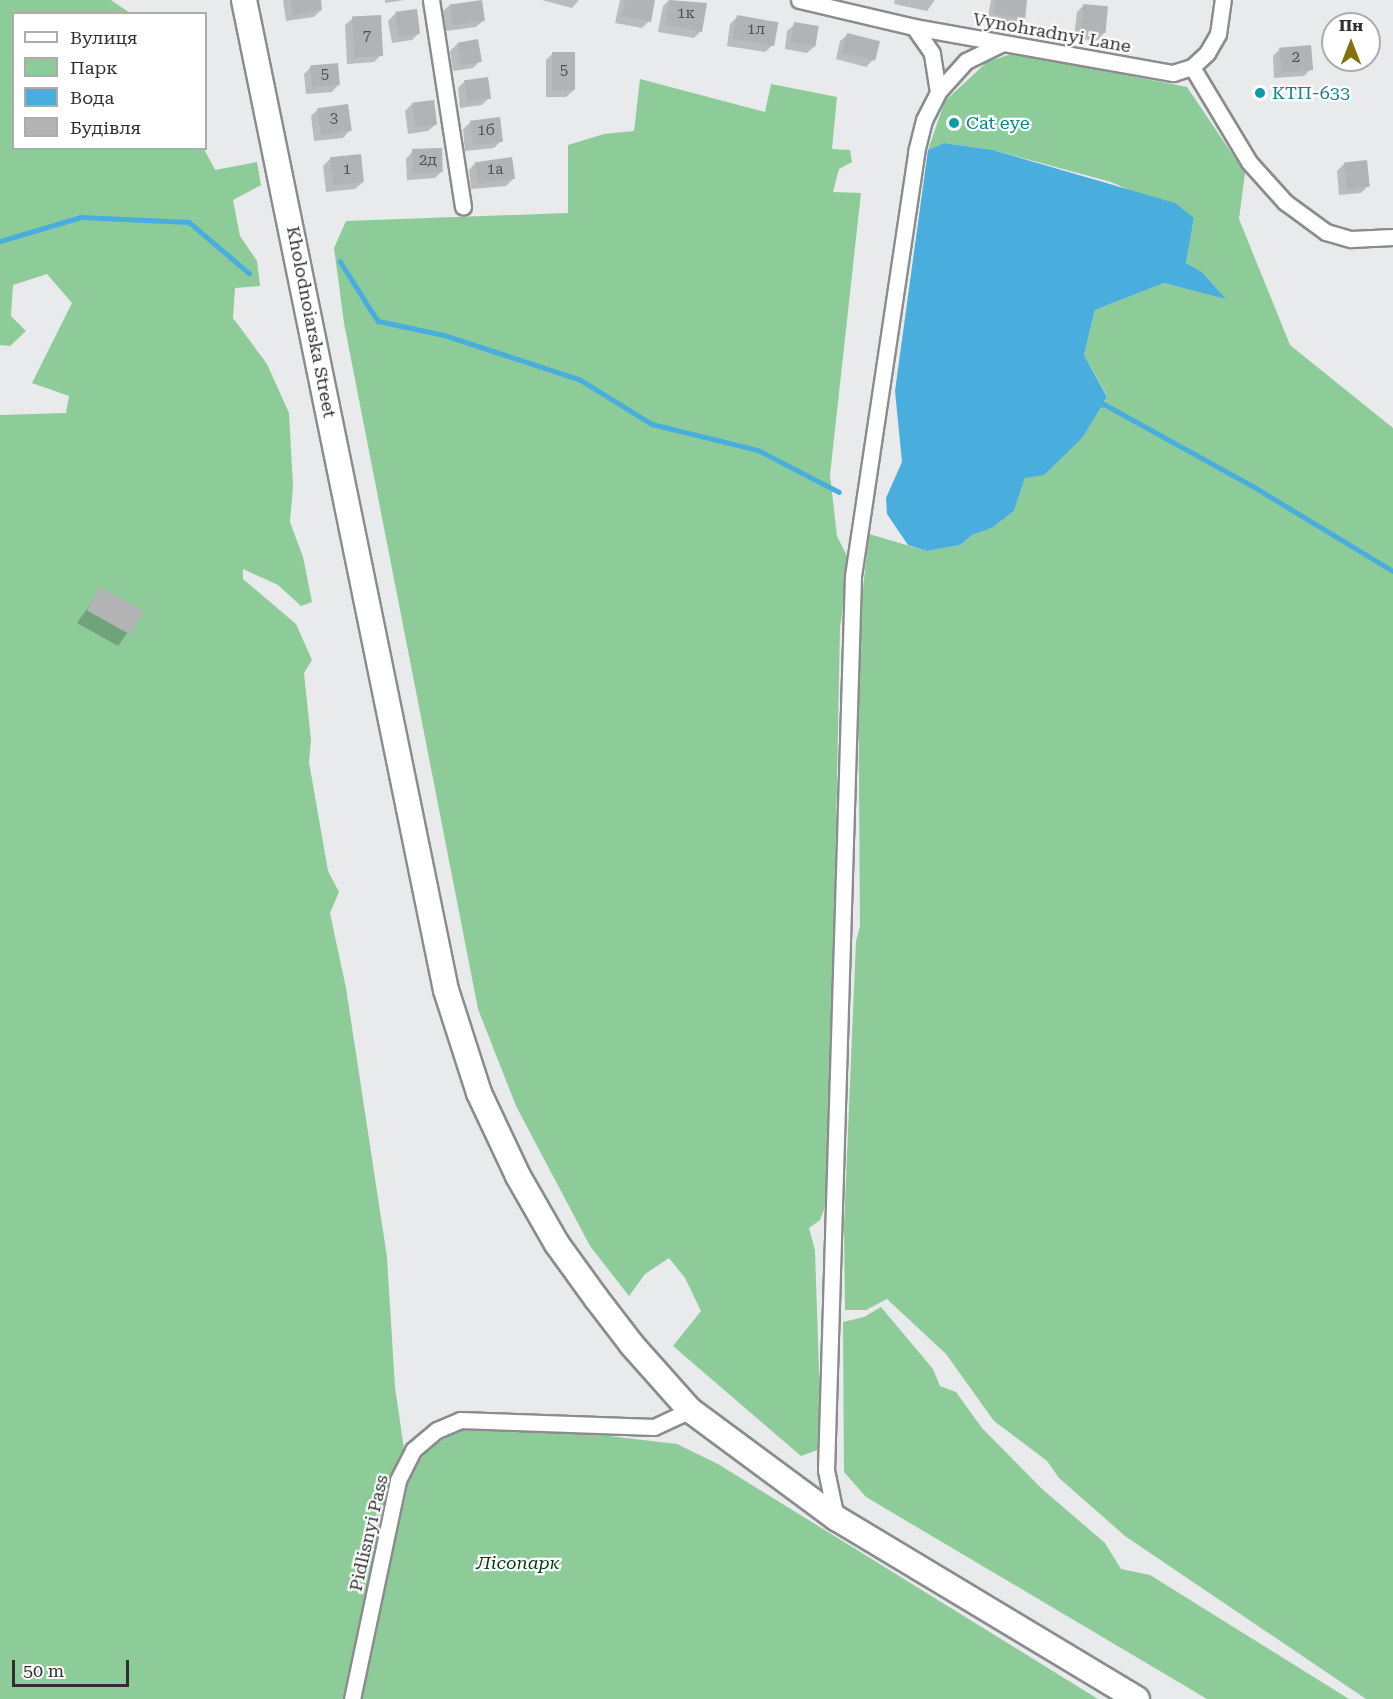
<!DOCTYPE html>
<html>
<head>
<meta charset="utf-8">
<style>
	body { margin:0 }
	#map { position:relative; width:1393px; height:1699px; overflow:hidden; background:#e9eaec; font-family:"Roboto Serif",serif }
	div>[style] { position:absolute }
	.green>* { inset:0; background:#8dcc99 }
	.water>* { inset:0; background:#49adde }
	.shadow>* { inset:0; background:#0003 }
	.stream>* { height:4.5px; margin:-2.25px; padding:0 2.25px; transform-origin:2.25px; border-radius:2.25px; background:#49adde }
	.building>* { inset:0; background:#b2b3b5; transform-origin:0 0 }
	.roads { filter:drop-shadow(2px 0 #8a8c8e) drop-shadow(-2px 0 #8a8c8e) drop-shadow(0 2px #8a8c8e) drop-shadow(0 -2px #8a8c8e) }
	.street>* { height:15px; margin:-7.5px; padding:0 7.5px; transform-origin:7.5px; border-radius:7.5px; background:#fff }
	.primary>* { height:24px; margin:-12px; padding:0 12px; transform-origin:12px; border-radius:12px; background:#fff }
	.dots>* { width:16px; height:16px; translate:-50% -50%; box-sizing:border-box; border:3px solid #fff; border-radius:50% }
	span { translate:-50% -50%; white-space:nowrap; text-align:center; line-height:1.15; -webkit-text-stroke:4.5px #fff; paint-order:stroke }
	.number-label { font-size:15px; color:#505152 }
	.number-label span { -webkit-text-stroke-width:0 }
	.street-label { font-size:18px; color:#2f3031 }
	.culture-label { font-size:18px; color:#0d838f }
	.left { translate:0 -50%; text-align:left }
	.park-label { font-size:18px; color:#003b15; font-style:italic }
	.legend { position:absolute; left:12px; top:12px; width:195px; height:138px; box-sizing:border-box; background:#fff; border:2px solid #acacad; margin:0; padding:8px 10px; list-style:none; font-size:18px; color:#2f3031 }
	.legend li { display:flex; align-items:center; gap:12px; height:30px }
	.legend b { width:30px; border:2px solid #acacad }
	.north { position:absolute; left:1321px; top:12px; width:60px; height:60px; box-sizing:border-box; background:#fff; border:2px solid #acacad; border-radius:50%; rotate:0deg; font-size:16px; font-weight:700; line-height:24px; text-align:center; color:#2f3031 }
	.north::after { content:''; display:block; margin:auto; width:21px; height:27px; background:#84700f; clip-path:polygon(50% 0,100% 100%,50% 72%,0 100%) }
	.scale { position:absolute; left:12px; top:1660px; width:117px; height:27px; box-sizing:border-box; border:3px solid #2f3031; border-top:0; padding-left:8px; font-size:18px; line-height:21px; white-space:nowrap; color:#2f3031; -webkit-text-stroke:4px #fff; paint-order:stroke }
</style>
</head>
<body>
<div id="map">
	<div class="green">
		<div style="clip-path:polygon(0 0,111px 0,130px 13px,14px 14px,14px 148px,204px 149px,215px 170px,257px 162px,261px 185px,233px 200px,240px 236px,257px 261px,260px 286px,235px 288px,233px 318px,267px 364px,289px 413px,293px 486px,290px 522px,303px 557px,312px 602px,301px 606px,278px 585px,243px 569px,243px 579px,296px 624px,312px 660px,304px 673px,311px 740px,309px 762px,328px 871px,339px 892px,330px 913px,346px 988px,387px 1257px,395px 1387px,408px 1477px,428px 1449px,458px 1430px,498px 1423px,677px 1444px,718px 1464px,1098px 1699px,0 1699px,0 415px,66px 413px,69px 396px,32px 383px,72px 303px,47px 274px,13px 285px,11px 316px,26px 331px,10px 346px,0 345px)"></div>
		<div style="clip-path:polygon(1014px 53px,1187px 87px,1245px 173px,1239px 219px,1290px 345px,1393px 428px,1393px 1699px,1366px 1699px,1125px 1536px,1059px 1478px,1047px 1461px,994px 1421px,946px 1354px,887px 1299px,866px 1310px,845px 1310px,844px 1226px,856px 941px,860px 926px,858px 633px,869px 534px,927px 551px,960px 545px,972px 535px,992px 528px,1014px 511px,1025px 478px,1082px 438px,1092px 417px,1104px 404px,1107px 396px,1084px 355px,1095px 310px,1164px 283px,1225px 298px,1202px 272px,1186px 263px,1194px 218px,1111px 182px,993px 150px,944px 143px,928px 150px,945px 101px,987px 62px)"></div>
		<div style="clip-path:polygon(640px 79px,765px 112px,771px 84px,837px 97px,832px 149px,850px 150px,852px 162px,839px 169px,833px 192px,861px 193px,830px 475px,837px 536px,850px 562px,840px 627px,829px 1196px,820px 1220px,809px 1228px,815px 1250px,821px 1431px,817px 1450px,801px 1456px,673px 1346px,701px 1311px,685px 1278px,669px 1258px,645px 1274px,629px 1296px,590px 1246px,516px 1106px,478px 1009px,344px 323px,334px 248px,346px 221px,568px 213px,568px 145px,604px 134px,634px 131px)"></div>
		<div style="clip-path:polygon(881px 1307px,933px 1369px,940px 1386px,956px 1392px,982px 1428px,1041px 1488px,1105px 1543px,1121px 1569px,1150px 1575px,1349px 1699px,1207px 1699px,866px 1497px,844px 1472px,843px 1322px,864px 1317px)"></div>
	</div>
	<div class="water">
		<div style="clip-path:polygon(944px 143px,993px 150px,1175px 203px,1194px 218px,1186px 263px,1202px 272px,1226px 299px,1164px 283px,1095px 310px,1084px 355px,1107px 397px,1082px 438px,1044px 475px,1025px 478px,1014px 511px,992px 528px,972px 535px,960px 545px,927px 551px,908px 545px,887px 514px,886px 498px,902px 462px,895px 391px,928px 150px)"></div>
	</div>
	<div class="shadow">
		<div style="clip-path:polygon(283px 0,319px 0,321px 10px,314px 17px,286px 21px)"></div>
		<div style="clip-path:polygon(385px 0,405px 0,385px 3px)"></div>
		<div style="clip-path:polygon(542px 0,579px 0,572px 8px)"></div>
		<div style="clip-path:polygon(620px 0,654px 0,649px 21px,642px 28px,615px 23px)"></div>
		<div style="clip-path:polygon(669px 0,706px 5px,701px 31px,694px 38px,658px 32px,663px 6px)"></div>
		<div style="clip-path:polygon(895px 0,935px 0,927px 11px,894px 4px)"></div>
		<div style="clip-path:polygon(991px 0,1026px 0,1023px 18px,1016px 25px,987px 21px)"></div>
		<div style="clip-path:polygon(451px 4px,484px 20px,476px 27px,446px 31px,443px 11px)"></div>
		<div style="clip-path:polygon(1084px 5px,1104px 33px,1097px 41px,1074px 38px,1077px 12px)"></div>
		<div style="clip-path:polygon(395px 14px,419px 33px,412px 40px,392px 43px,388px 21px)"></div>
		<div style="clip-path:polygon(738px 16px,773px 45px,765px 52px,727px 46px,730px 24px)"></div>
		<div style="clip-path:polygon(353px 18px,381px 55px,374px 62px,347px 64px,345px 25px)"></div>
		<div style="clip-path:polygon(795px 24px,815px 46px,807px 53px,785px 49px,787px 31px)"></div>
		<div style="clip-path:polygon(848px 34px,873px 60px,866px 67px,836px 59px,840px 41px)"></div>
		<div style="clip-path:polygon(457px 44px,480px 61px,473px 68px,453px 71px,450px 51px)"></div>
		<div style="clip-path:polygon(1280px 49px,1311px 69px,1304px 76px,1274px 78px,1273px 56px)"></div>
		<div style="clip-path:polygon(553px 53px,574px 90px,566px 97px,546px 97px,546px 60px)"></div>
		<div style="clip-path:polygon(311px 67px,339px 84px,332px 92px,306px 94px,304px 74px)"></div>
		<div style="clip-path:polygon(465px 81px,489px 98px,482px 105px,460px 108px,458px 88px)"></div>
		<div style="clip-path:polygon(1257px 92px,1262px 92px,1262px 96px,1254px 99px)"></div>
		<div style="clip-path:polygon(412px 104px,436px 124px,428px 131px,408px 134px,405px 111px)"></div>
		<div style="clip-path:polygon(318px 109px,350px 130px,343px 138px,314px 141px,311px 116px)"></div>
		<div style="clip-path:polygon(471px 122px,501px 141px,494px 148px,465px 151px,463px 129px)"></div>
		<div style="clip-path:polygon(413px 151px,442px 171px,435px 178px,407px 180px,406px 159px)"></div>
		<div style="clip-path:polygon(330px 159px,363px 182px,355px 189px,326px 192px,323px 166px)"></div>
		<div style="clip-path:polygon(476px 162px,513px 179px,506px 186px,471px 189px,469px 170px)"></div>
		<div style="clip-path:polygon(1345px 163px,1368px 186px,1361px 193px,1339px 195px,1337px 171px)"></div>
		<div style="clip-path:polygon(101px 589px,142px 612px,118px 646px,77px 623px)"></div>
	</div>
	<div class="stream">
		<div style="left:0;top:241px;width:84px;rotate:-16.5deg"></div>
		<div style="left:81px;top:217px;width:108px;rotate:2.7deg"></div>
		<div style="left:189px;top:222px;width:79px;rotate:40.4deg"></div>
		<div style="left:340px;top:261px;width:71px;rotate:57.7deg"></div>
		<div style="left:378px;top:321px;width:67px;rotate:12deg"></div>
		<div style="left:444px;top:335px;width:142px;rotate:18.1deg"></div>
		<div style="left:579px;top:379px;width:86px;rotate:31.7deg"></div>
		<div style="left:652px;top:424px;width:109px;rotate:13.8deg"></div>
		<div style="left:758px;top:450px;width:91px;rotate:27.4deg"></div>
		<div style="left:1099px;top:405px;width:5px;rotate:-11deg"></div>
		<div style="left:1104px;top:404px;width:168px;rotate:28.9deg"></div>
		<div style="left:1251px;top:485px;width:166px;rotate:31.2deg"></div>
	</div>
	<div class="building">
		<div style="clip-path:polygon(291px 0,321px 0,322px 10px,293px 15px)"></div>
		<div style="left:482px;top:0;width:21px;height:32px;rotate:82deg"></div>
		<div style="clip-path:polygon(625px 0,655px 0,651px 22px,622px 16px)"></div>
		<div style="clip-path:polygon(669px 0,707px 3px,702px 32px,665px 25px)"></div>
		<div style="clip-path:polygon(996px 0,1027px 0,1025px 19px,994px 14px)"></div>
		<div style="left:1083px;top:4px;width:25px;height:27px;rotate:5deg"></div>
		<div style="left:417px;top:9px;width:25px;height:22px;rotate:83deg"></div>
		<div style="left:381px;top:15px;width:41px;height:29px;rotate:87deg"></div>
		<div style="left:737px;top:15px;width:42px;height:24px;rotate:10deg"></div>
		<div style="left:794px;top:22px;width:25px;height:21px;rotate:9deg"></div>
		<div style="left:847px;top:33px;width:34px;height:20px;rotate:14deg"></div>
		<div style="left:478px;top:39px;width:23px;height:21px;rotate:80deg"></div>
		<div style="left:1311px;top:45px;width:25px;height:32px;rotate:85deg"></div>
		<div style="left:552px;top:52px;width:23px;height:38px"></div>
		<div style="left:338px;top:63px;width:22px;height:28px;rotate:85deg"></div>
		<div style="left:488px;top:77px;width:22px;height:24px;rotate:82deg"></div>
		<div style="left:434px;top:100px;width:25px;height:22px;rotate:83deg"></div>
		<div style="left:348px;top:104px;width:27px;height:31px;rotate:82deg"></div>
		<div style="left:500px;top:117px;width:25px;height:30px;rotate:83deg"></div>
		<div style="left:442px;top:148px;width:24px;height:30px;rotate:88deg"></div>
		<div style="left:361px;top:154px;width:28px;height:31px;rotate:84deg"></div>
		<div style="left:512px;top:157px;width:22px;height:37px;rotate:82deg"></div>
		<div style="left:1367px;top:160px;width:27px;height:23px;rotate:84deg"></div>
		<div style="left:100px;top:587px;width:50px;height:27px;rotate:29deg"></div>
	</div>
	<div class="roads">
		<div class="street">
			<div style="left:431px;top:0;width:209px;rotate:81.2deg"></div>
			<div style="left:799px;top:0;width:118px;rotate:13.2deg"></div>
			<div style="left:914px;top:27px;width:263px;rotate:10.1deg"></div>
			<div style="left:1173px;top:73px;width:20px;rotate:-18deg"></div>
			<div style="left:1192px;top:67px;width:21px;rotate:-43deg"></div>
			<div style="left:1207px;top:53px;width:22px;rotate:-60deg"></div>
			<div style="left:1218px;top:34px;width:34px;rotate:-82deg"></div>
			<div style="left:1192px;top:67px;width:111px;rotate:59deg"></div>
			<div style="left:1249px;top:162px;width:54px;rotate:48deg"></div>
			<div style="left:1285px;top:202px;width:51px;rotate:36.2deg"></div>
			<div style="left:1326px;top:232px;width:26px;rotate:16deg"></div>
			<div style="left:1351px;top:239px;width:42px;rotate:-2.7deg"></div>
			<div style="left:938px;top:92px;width:42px;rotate:-47.9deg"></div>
			<div style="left:966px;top:61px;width:41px;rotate:-25.9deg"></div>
			<div style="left:836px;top:1518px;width:49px;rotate:-101.8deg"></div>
			<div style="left:826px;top:1470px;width:894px;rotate:-88.27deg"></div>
			<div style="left:853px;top:576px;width:429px;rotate:-81.5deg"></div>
			<div style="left:916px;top:152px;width:33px;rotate:-76deg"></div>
			<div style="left:924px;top:120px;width:31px;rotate:-63deg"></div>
			<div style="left:938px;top:92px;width:39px;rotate:-99deg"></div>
			<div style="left:932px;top:53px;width:32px;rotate:-125deg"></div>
			<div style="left:352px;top:1699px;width:224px;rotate:-78.1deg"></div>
			<div style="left:398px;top:1480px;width:34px;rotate:-63deg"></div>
			<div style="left:413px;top:1450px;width:31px;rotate:-40deg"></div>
			<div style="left:437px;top:1430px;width:25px;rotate:-23deg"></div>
			<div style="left:460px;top:1420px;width:194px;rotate:2.1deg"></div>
			<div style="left:654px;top:1427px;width:40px;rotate:-25deg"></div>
		</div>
		<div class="primary">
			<div style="left:244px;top:0;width:1010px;rotate:78.47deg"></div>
			<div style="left:446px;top:990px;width:108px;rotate:72.2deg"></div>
			<div style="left:479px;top:1093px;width:92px;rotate:64.8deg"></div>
			<div style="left:518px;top:1176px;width:78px;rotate:60.2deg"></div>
			<div style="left:557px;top:1244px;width:67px;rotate:54.2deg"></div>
			<div style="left:596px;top:1298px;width:59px;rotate:52.5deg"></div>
			<div style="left:632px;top:1345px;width:87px;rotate:48.3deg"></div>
			<div style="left:690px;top:1410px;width:182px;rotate:36.5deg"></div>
			<div style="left:836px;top:1518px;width:351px;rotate:31deg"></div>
		</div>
	</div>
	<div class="dots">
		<div style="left:1260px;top:93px;background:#0f9aa8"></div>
		<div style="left:954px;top:123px;background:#0f9aa8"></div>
	</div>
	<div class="number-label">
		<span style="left:686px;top:14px">1к</span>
		<span style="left:756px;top:30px">1л</span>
		<span style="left:367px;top:36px">7</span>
		<span style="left:1296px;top:58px">2</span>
		<span style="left:564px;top:71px">5</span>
		<span style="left:325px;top:75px">5</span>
		<span style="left:334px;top:119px">3</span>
		<span style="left:486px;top:131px">1б</span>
		<span style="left:428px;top:161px">2д</span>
		<span style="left:347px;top:170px">1</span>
		<span style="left:495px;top:170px">1а</span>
	</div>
	<div class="street-label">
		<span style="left:1052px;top:33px;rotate:10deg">Vynohradnyi Lane</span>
		<span style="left:311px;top:322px;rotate:79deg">Kholodnoiarska Street</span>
		<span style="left:369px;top:1533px;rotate:-77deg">Pidlisnyi Pass</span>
	</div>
	<div class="culture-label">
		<span class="left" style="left:1272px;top:93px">КТП-633</span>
		<span class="left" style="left:966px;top:123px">Cat eye</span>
	</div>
	<div class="park-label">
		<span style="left:518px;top:1563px">Лісопарк</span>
	</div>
	<ul class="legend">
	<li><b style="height:8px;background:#fff"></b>Вулиця</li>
	<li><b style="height:16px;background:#8dcc99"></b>Парк</li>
	<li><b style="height:16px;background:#49adde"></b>Вода</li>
	<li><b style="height:16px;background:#b2b3b5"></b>Будівля</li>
	</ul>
	<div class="north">Пн</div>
	<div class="scale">50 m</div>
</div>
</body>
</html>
